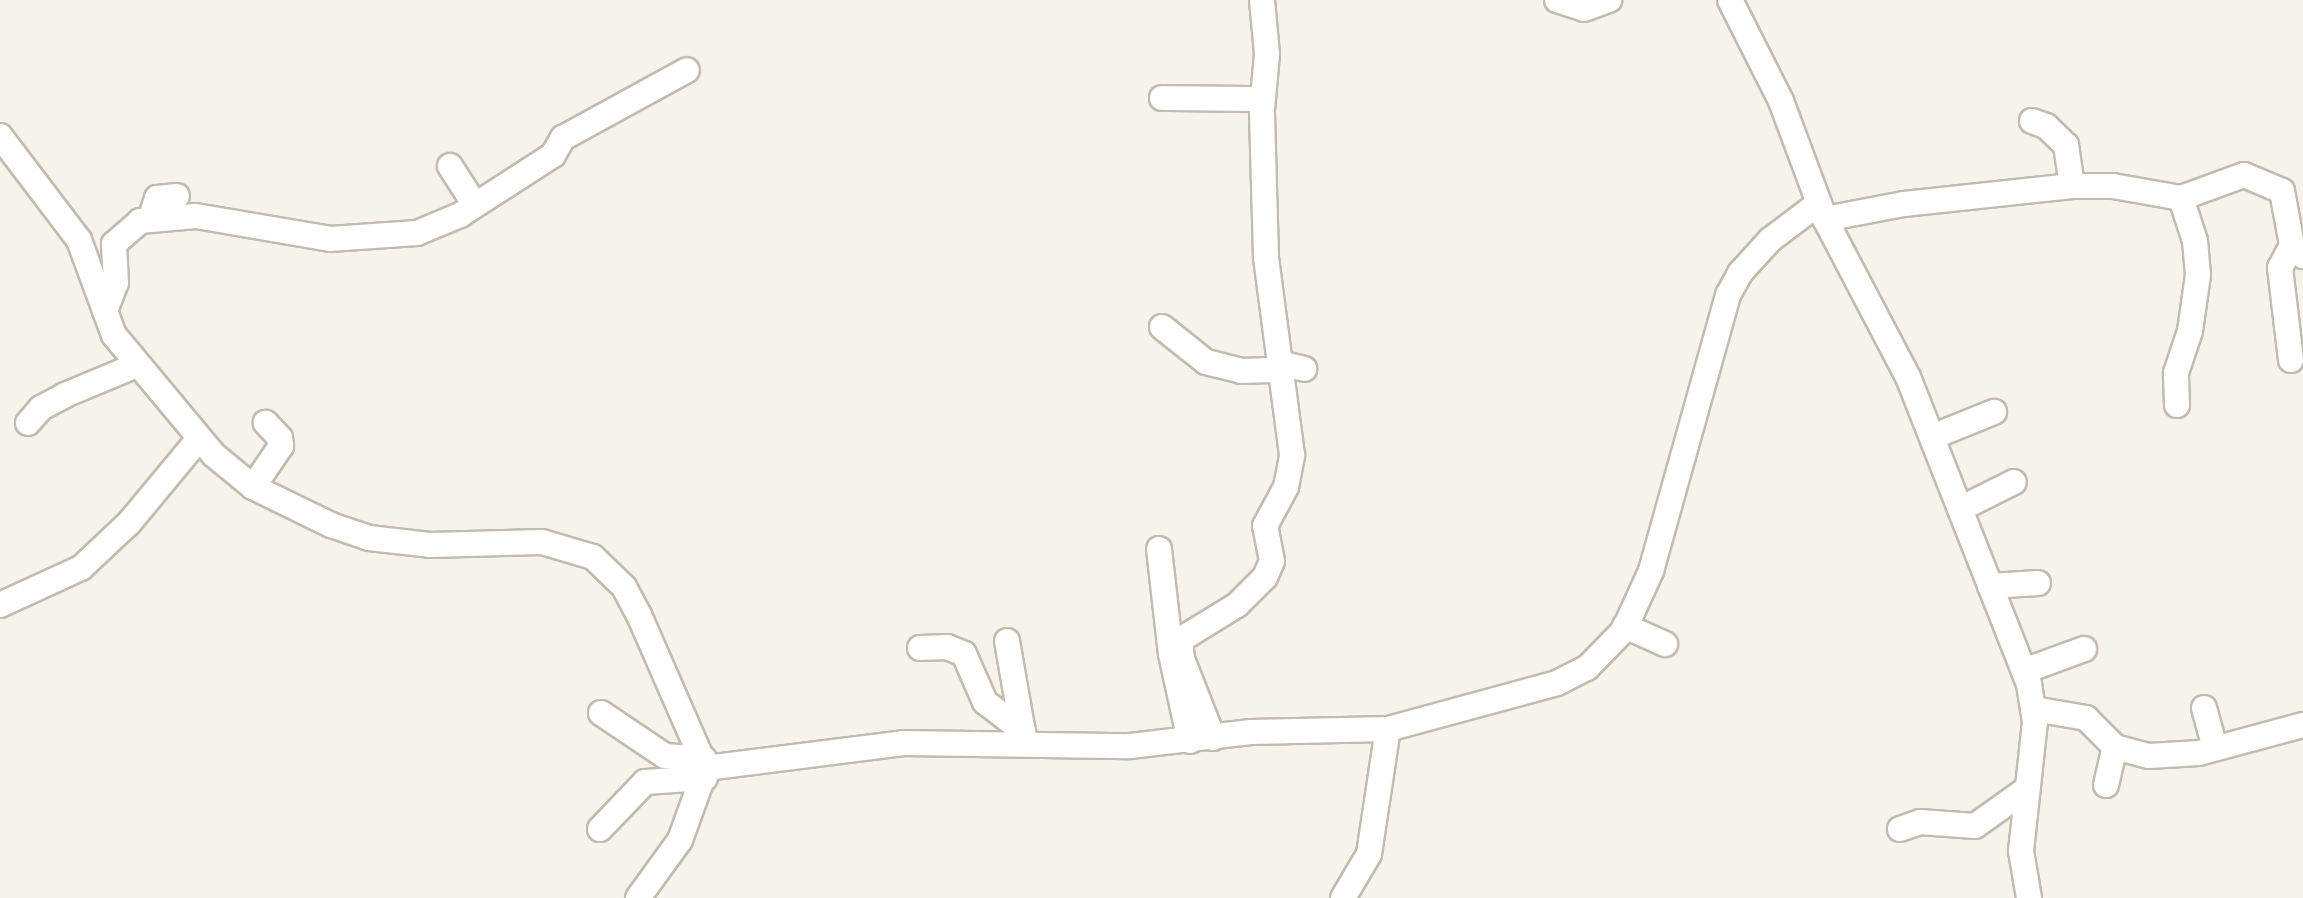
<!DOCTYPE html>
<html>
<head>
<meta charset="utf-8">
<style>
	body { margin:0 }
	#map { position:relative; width:2303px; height:898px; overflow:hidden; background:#f6f3ec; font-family:"DM Sans",sans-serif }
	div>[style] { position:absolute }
	.roads { filter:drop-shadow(2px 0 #c2bbae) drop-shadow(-2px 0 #c2bbae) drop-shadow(0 2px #c2bbae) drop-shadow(0 -2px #c2bbae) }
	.minor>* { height:24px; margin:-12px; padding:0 12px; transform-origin:12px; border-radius:12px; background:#fff }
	span { translate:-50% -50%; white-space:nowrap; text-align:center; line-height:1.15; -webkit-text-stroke:5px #fff; paint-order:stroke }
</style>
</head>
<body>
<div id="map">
	<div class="roads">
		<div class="minor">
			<div style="left:1557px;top:0;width:28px;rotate:18deg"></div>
			<div style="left:1584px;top:9px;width:27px;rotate:-20deg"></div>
			<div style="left:1730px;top:0;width:113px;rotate:63.2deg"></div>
			<div style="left:1781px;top:101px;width:126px;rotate:69.6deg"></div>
			<div style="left:1825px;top:219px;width:178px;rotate:62.3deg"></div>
			<div style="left:1908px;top:377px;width:330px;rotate:68.5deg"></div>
			<div style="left:2029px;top:684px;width:38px;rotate:81deg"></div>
			<div style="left:2035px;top:722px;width:130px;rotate:96.2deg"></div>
			<div style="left:2021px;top:851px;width:48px;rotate:80.3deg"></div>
			<div style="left:1162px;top:98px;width:100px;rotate:0.6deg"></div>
			<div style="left:2032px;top:121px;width:15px;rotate:20deg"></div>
			<div style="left:2046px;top:126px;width:28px;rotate:44deg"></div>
			<div style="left:2066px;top:145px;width:41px;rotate:81.7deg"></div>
			<div style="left:0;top:136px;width:131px;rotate:52.8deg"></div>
			<div style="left:79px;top:240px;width:101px;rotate:69.8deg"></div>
			<div style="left:114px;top:335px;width:156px;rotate:50.2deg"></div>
			<div style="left:214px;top:455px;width:50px;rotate:39.4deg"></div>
			<div style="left:253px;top:487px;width:87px;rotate:26deg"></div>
			<div style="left:331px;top:525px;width:40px;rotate:18.9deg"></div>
			<div style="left:369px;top:538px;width:61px;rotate:6.5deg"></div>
			<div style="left:430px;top:545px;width:112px;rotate:-1.5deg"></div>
			<div style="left:542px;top:542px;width:53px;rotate:16.4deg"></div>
			<div style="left:593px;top:557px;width:43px;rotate:44.1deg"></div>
			<div style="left:624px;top:587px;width:32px;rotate:62deg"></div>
			<div style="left:639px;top:615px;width:167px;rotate:66.4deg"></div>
			<div style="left:450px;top:166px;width:46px;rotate:57.3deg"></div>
			<div style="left:151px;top:217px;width:20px;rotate:-72deg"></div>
			<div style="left:157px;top:198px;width:20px;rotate:-6deg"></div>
			<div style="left:1825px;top:219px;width:80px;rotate:-10.8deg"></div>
			<div style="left:1904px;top:204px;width:169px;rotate:-6.1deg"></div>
			<div style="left:2072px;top:186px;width:41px"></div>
			<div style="left:2113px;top:186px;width:69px;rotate:10deg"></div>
			<div style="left:2181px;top:198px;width:67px;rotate:-20.1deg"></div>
			<div style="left:2244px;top:175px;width:41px;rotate:22.8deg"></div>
			<div style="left:2282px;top:191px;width:55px;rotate:79.5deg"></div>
			<div style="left:2292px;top:245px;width:16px;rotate:45deg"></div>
			<div style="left:105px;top:311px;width:30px;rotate:-69deg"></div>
			<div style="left:116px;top:283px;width:39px;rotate:-93deg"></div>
			<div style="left:114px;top:244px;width:35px;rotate:-41deg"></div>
			<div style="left:140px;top:221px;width:56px;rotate:-5.1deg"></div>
			<div style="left:196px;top:216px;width:136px;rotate:9.7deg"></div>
			<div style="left:330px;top:239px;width:87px;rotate:-3.9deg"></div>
			<div style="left:417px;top:233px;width:47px;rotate:-22.7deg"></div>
			<div style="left:460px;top:215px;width:111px;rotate:-32.8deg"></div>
			<div style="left:553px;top:155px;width:20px;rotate:-60deg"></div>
			<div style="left:563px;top:138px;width:141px;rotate:-28.7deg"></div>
			<div style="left:1162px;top:327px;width:56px;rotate:38.5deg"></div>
			<div style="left:1206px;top:362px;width:36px;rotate:14deg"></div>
			<div style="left:1241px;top:371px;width:38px;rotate:-2deg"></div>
			<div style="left:2291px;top:360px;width:93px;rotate:-96.8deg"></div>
			<div style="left:2280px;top:268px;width:26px;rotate:-62deg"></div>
			<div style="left:1279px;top:363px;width:26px;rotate:13deg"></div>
			<div style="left:2177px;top:405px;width:32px;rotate:-92deg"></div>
			<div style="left:2176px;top:373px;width:44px;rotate:-71.6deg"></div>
			<div style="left:2190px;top:331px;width:57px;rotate:-81.9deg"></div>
			<div style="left:2198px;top:275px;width:34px;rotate:-95deg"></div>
			<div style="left:2195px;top:241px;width:45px;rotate:-108deg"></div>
			<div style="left:28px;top:423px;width:20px;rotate:-49deg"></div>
			<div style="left:41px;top:408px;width:27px;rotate:-28deg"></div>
			<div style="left:65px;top:395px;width:78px;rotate:-22.6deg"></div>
			<div style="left:1932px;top:437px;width:67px;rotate:-22deg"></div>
			<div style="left:253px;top:487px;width:50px;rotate:-55.7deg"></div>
			<div style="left:281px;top:446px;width:8px;rotate:-97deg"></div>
			<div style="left:280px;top:438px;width:21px;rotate:-133deg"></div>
			<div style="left:1960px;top:509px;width:60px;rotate:-26.6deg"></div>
			<div style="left:1159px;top:549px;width:106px;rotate:83.5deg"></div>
			<div style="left:1171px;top:654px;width:89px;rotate:77.7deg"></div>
			<div style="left:1990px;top:586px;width:48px;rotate:-3.6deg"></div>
			<div style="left:0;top:605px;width:89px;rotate:-24.6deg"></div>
			<div style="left:81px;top:568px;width:66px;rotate:-43.2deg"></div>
			<div style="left:129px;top:523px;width:108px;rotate:-50.3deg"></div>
			<div style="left:1625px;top:626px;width:44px;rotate:24.2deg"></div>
			<div style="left:1007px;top:641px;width:98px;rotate:80.1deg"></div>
			<div style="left:920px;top:648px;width:27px;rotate:-2deg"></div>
			<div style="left:947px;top:647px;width:18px;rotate:22deg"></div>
			<div style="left:964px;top:654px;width:52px;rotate:66.4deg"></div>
			<div style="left:985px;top:702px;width:48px;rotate:37.3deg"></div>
			<div style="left:2024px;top:671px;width:64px;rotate:-20.1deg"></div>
			<div style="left:2204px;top:708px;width:41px;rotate:74.6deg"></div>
			<div style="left:2034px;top:709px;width:53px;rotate:9.8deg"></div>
			<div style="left:2086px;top:718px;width:41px;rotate:45deg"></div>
			<div style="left:2115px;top:747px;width:35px;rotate:15deg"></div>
			<div style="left:2149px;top:756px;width:50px;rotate:-3.4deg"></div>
			<div style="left:2199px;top:753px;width:108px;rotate:-15.1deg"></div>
			<div style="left:601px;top:713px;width:77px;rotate:33.9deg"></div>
			<div style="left:665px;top:756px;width:39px;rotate:4deg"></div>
			<div style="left:1213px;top:738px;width:85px;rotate:-111.4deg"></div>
			<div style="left:1182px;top:659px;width:19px;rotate:-96deg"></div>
			<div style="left:1180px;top:640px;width:67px;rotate:-31.6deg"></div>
			<div style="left:1237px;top:605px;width:40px;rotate:-45deg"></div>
			<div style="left:1265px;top:577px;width:17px;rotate:-66deg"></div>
			<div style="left:1272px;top:561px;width:36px;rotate:-101deg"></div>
			<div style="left:1265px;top:526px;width:44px;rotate:-61.7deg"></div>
			<div style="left:1286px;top:487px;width:33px;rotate:-79deg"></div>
			<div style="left:1292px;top:455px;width:200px;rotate:-97.5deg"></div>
			<div style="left:1266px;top:257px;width:147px;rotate:-91.6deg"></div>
			<div style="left:1262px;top:110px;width:56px;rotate:-84.9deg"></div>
			<div style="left:1267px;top:54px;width:54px;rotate:-95.3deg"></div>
			<div style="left:2106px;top:785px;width:39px;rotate:-77deg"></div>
			<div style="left:600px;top:829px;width:65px;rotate:-46.2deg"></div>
			<div style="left:645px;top:782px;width:60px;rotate:-3.8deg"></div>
			<div style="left:1900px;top:829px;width:21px;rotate:-19deg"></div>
			<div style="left:1920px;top:822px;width:55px;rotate:4.2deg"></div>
			<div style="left:1975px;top:826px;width:65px;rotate:-35.6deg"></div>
			<div style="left:638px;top:898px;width:72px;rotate:-54.1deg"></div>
			<div style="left:680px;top:840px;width:77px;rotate:-70.1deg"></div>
			<div style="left:706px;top:768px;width:199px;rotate:-7.2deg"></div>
			<div style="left:903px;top:743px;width:227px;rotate:0.8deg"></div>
			<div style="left:1130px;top:746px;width:122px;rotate:-6.6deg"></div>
			<div style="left:1251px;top:732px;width:137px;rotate:-1.3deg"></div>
			<div style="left:1343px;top:898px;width:51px;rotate:-59.4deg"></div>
			<div style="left:1369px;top:854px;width:126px;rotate:-81.4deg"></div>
			<div style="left:1388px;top:729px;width:175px;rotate:-15.2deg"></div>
			<div style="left:1557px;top:683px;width:34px;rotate:-27deg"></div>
			<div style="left:1587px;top:668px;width:53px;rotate:-45.8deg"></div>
			<div style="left:1624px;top:630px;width:65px;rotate:-65.4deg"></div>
			<div style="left:1651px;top:571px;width:287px;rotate:-74.4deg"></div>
			<div style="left:1728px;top:295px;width:25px;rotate:-61deg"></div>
			<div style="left:1740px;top:273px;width:45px;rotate:-47.7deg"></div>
			<div style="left:1770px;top:240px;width:61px;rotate:-37.1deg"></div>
		</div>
	</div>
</div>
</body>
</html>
